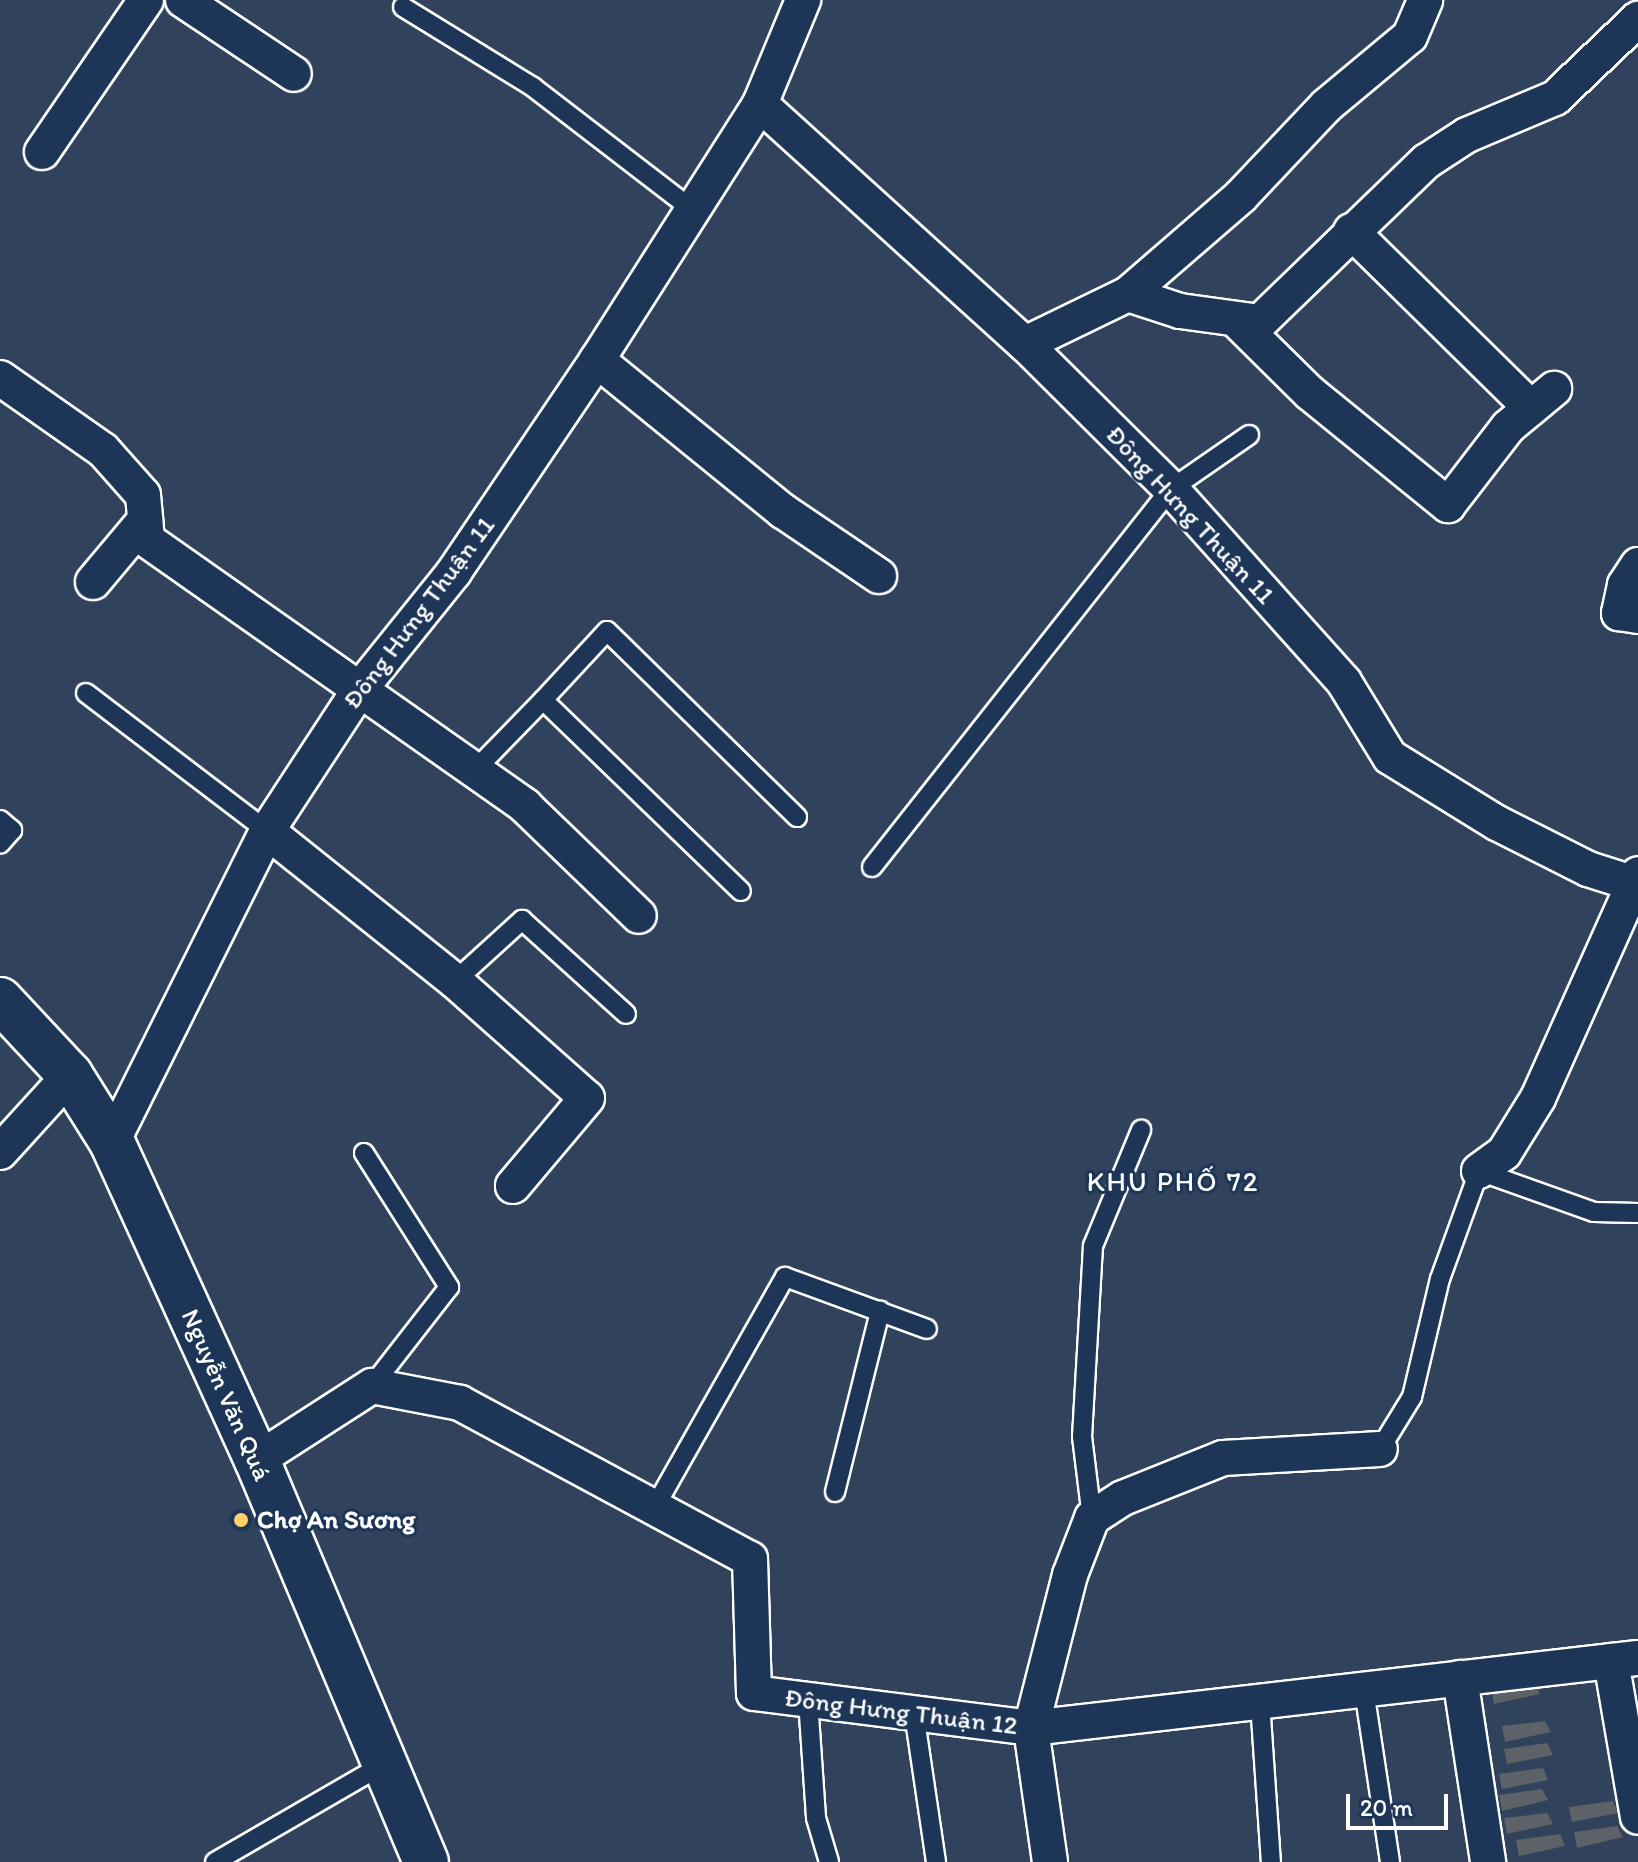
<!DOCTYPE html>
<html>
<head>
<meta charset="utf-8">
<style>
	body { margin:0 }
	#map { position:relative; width:1638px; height:1862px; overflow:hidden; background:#30425c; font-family:Itim,sans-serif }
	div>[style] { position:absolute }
	.building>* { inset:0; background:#5d6268 }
	.roads { filter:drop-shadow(2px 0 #fff) drop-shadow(-2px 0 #fff) drop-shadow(0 2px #fff) drop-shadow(0 -2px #fff) }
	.lane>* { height:18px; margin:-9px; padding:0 9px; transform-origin:9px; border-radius:9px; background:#1d3557 }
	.street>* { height:34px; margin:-17px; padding:0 17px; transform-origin:17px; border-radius:17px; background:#1d3557 }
	.secondary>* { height:44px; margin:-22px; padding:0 22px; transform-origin:22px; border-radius:22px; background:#1d3557 }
	.dots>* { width:22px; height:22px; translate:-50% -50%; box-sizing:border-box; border:4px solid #1d3557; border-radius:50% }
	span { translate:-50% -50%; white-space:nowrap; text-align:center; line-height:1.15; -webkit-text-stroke:6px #1d3557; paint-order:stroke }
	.street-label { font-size:26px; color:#fff }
	.poi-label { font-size:26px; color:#fff; font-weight:700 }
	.left { translate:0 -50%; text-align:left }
	.neighbourhood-label { font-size:28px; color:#fff; letter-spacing:2px }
	.scale { position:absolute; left:1346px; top:1794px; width:102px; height:36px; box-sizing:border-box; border:4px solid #fff; border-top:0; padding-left:10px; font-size:24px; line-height:28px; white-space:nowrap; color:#fff; -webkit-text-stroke:6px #1d3557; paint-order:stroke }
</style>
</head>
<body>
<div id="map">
	<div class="building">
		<div style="clip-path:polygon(1535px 1683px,1540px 1694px,1494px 1704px,1491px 1689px)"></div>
		<div style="clip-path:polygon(1545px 1721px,1551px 1732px,1505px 1742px,1502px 1726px)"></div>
		<div style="clip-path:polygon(1547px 1743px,1553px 1755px,1507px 1764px,1504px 1749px)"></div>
		<div style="clip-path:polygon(1543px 1768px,1548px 1780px,1502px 1789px,1499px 1774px)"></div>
		<div style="clip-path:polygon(1542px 1789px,1548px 1800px,1502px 1811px,1499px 1795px)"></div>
		<div style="clip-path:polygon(1613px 1801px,1618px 1813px,1572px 1822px,1569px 1807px)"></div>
		<div style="clip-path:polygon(1547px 1813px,1553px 1824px,1507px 1834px,1504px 1818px)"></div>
		<div style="clip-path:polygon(1617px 1826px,1623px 1837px,1577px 1848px,1574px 1832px)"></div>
		<div style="clip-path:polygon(1560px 1834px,1565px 1846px,1519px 1856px,1516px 1840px)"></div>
	</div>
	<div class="roads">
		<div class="lane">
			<div style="left:403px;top:7px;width:153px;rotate:31.6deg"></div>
			<div style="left:533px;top:87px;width:197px;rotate:37.6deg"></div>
			<div style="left:86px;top:693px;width:228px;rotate:37.3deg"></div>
			<div style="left:543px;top:700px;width:94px;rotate:-47.2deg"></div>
			<div style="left:607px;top:631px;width:266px;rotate:44.4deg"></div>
			<div style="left:475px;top:770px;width:98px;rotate:-45.8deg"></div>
			<div style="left:543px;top:700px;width:275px;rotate:44deg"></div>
			<div style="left:0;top:820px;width:16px;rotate:40deg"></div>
			<div style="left:12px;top:830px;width:18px;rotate:131deg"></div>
			<div style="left:872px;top:867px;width:482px;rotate:-51.7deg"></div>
			<div style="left:1171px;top:489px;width:95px;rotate:-34.7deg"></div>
			<div style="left:455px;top:981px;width:91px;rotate:-42.3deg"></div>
			<div style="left:522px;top:920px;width:140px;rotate:42.1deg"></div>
			<div style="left:364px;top:1153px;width:159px;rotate:57.6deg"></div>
			<div style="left:449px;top:1287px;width:125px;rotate:127.9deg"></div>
			<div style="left:1380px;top:1449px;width:61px;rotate:-58.4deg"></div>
			<div style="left:1412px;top:1397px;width:121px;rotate:-76.7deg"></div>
			<div style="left:1440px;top:1279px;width:115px;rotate:-70.1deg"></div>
			<div style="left:1479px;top:1171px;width:122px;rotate:19.6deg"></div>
			<div style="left:1594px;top:1212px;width:44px;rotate:1.3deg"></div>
			<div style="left:835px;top:1492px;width:187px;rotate:-76deg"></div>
			<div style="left:656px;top:1505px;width:262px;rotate:-60.5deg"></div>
			<div style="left:785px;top:1277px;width:151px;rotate:20.1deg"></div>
			<div style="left:1092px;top:1518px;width:82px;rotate:-97deg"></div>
			<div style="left:1082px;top:1437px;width:191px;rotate:-86.7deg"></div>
			<div style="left:1093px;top:1246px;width:126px;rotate:-67.5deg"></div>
			<div style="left:1364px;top:1690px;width:174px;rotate:81.4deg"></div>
			<div style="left:808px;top:1700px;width:118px;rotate:86.1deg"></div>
			<div style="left:816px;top:1818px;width:46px;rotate:73.5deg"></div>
			<div style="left:1260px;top:1702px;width:160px;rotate:86.1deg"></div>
			<div style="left:914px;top:1713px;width:151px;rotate:81.6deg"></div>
			<div style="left:215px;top:1862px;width:193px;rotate:-30.1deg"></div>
		</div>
		<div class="street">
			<div style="left:183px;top:0;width:133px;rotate:33.7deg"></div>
			<div style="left:760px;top:104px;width:358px;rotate:42.2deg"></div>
			<div style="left:1025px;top:344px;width:206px;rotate:44.8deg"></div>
			<div style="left:1171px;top:489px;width:259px;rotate:48.1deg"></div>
			<div style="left:1344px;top:682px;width:88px;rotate:58.5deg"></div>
			<div style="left:1390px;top:757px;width:126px;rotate:31.7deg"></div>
			<div style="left:1497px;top:823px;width:102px;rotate:26.8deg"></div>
			<div style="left:1588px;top:869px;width:52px;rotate:17.7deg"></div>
			<div style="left:42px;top:152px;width:184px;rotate:-55.6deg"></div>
			<div style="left:1351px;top:231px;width:252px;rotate:44.5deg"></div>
			<div style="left:1128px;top:294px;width:55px;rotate:18.1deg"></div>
			<div style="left:1180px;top:311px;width:81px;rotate:7.8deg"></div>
			<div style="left:1260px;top:322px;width:232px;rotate:-44deg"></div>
			<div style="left:1427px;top:161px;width:48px;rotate:-33deg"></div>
			<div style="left:1467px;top:135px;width:95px;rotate:-22.8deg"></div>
			<div style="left:1555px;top:98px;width:115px;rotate:-43.6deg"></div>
			<div style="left:1240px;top:324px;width:98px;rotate:44.6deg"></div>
			<div style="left:1310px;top:393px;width:178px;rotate:39.1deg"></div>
			<div style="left:1448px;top:505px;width:98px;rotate:-52.4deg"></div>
			<div style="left:1508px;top:427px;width:60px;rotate:-39.6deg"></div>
			<div style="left:1025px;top:344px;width:114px;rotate:-25.9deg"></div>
			<div style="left:1128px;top:294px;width:150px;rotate:-40.9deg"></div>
			<div style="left:1241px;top:196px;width:124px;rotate:-46.6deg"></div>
			<div style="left:1326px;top:106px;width:109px;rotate:-39.8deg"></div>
			<div style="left:1410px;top:36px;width:39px;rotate:-67deg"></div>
			<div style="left:597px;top:360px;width:240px;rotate:39.1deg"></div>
			<div style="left:783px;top:511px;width:116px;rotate:34.1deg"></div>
			<div style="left:0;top:378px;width:126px;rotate:35deg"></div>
			<div style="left:103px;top:450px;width:60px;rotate:48.4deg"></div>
			<div style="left:143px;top:495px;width:45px;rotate:84.9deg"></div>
			<div style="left:147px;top:540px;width:462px;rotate:35.1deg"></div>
			<div style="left:525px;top:806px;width:158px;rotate:44deg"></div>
			<div style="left:1638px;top:565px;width:24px;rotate:123deg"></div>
			<div style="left:1625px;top:585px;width:29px;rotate:102deg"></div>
			<div style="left:1619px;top:613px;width:19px;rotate:9deg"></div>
			<div style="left:93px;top:582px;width:81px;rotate:-50deg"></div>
			<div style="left:267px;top:831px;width:241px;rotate:38.6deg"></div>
			<div style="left:455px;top:981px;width:176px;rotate:41.6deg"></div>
			<div style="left:587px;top:1098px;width:115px;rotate:130.1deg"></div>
			<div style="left:112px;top:1142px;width:347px;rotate:-63.5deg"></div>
			<div style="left:267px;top:831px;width:170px;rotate:-56.8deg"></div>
			<div style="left:360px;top:689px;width:150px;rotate:-51.2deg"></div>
			<div style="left:454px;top:572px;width:256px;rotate:-56deg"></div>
			<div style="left:597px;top:360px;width:303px;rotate:-57.5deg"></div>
			<div style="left:760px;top:104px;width:113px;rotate:-67.5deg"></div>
			<div style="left:0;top:1152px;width:104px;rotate:-47.7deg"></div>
			<div style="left:1479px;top:1171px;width:31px;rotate:-36deg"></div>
			<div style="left:1504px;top:1153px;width:65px;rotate:-58.3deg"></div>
			<div style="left:1538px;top:1098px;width:245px;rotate:-65.9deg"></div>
			<div style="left:257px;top:1460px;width:137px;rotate:-32.8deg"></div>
			<div style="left:372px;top:1386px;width:90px;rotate:10.9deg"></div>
			<div style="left:460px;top:1403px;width:329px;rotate:28.3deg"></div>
			<div style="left:750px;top:1559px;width:134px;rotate:88.3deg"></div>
			<div style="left:754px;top:1693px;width:279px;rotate:7.2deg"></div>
			<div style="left:1031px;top:1728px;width:611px;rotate:-6.58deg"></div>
			<div style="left:1611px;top:1661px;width:158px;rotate:80.2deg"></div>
			<div style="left:1460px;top:1678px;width:186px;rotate:81.3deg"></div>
			<div style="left:1050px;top:1862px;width:135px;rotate:-98.1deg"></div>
			<div style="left:1031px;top:1728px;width:158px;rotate:-75.7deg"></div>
			<div style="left:1070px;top:1575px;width:61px;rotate:-68.9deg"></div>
			<div style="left:1092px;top:1518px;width:37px;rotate:-33deg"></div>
			<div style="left:1123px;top:1498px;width:108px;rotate:-21.8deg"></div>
			<div style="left:1223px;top:1458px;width:157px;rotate:-3.3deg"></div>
		</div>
		<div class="secondary">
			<div style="left:0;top:1000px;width:103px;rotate:47deg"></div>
			<div style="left:70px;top:1075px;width:79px;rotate:57.9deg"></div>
			<div style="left:112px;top:1142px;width:349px;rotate:65.5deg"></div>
			<div style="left:257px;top:1460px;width:436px;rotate:67.2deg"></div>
		</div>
	</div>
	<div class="dots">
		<div style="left:241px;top:1520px;background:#ffd166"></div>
	</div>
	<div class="street-label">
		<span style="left:1190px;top:515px;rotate:47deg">Đông Hưng Thuận 11</span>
		<span style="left:419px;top:613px;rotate:-53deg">Đông Hưng Thuận 11</span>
		<span style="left:226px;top:1395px;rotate:66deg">Nguyễn Văn Quá</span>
		<span style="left:901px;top:1712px;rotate:7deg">Đông Hưng Thuận 12</span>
	</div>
	<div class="poi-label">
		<span class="left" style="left:257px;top:1520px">Chợ An Sương</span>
	</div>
	<div class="neighbourhood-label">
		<span style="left:1173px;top:1181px">KHU PHỐ 72</span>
	</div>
	<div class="scale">20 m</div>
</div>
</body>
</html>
